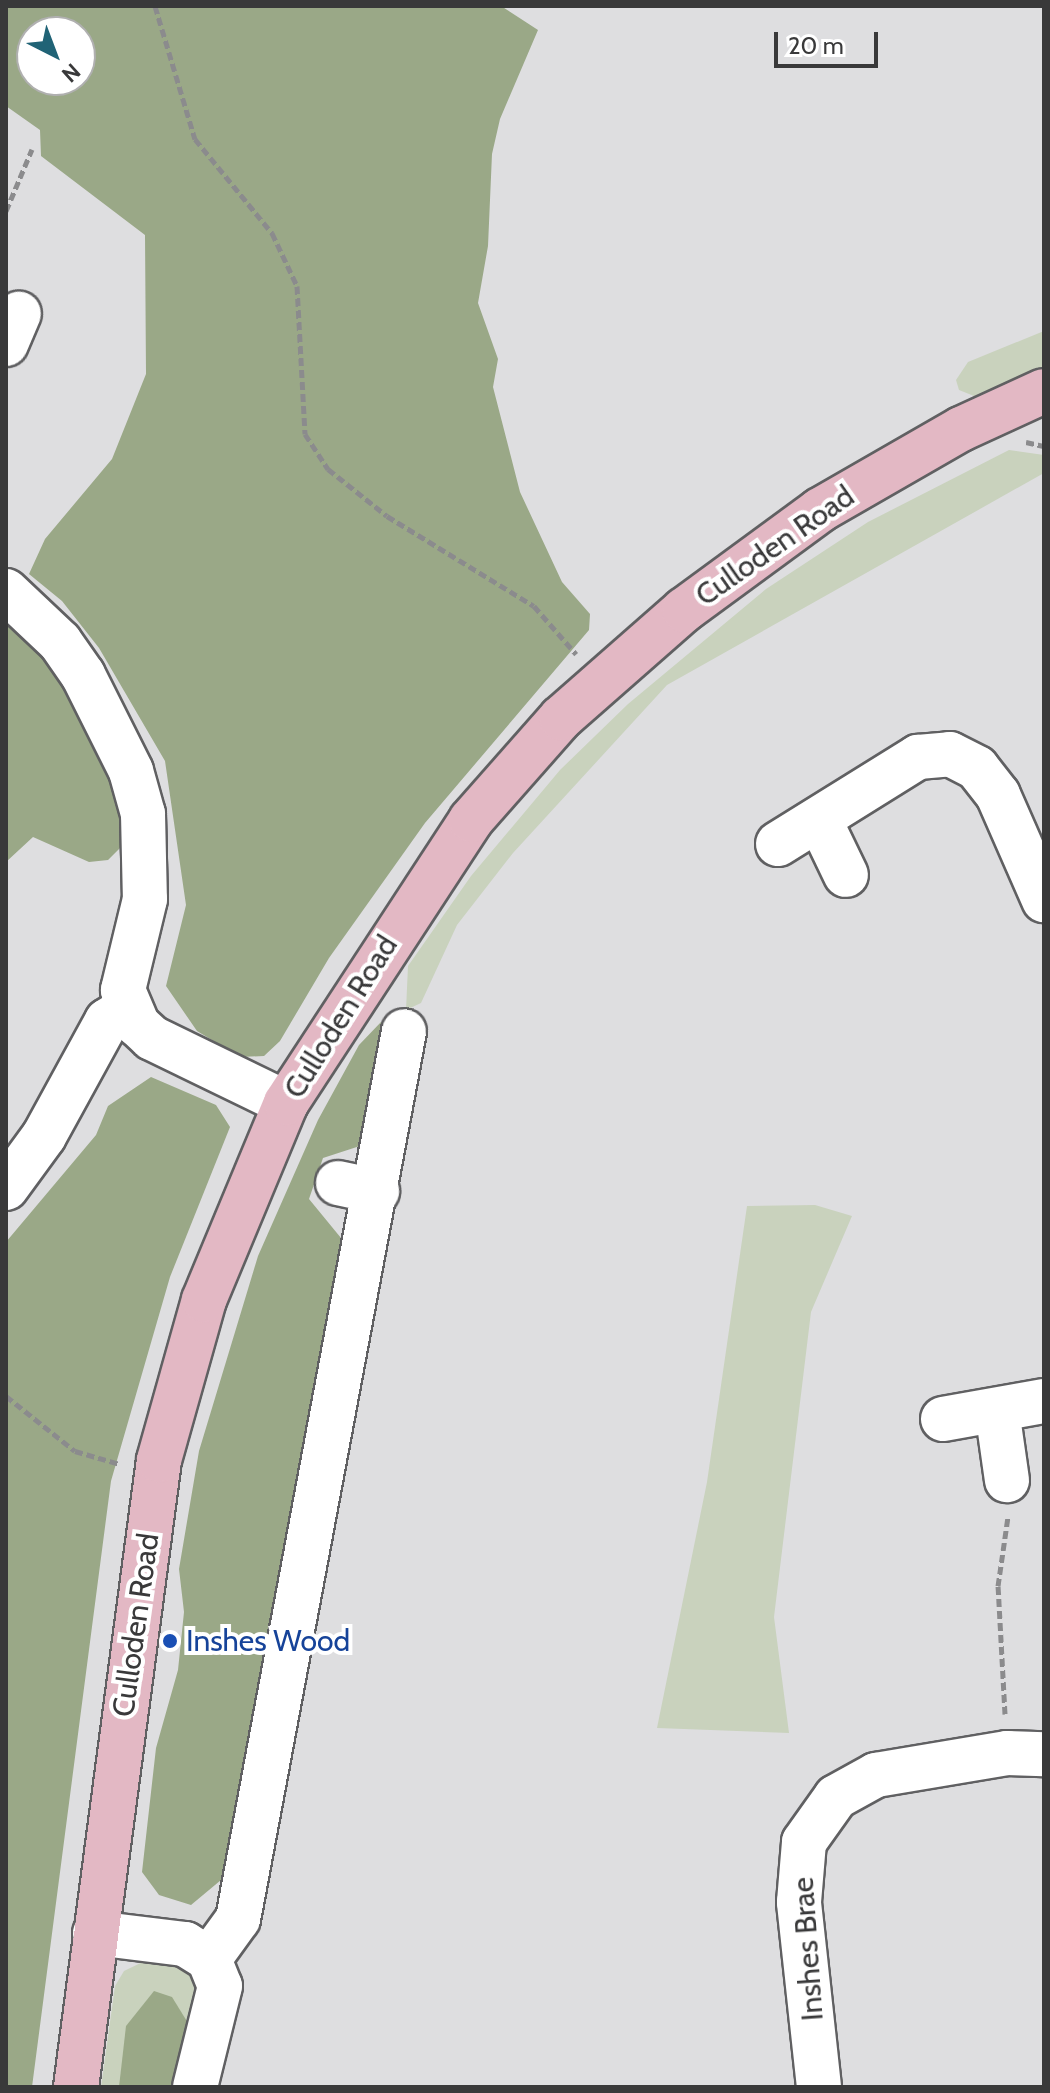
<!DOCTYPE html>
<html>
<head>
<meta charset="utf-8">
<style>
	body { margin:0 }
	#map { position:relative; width:1050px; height:2093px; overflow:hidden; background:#dedee0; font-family:Cabin,sans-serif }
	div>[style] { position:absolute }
	.green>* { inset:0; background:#c9d2bd }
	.forest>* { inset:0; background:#9aa887 }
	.path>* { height:5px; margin-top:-2.5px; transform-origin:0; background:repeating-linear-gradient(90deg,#8b8b8d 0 8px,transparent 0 12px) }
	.roads { filter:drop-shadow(2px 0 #606062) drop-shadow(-2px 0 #606062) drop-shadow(0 2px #606062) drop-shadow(0 -2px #606062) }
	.minor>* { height:44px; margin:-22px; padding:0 22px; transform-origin:22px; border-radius:22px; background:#fff }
	.major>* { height:44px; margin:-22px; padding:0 22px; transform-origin:22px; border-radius:22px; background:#e3b8c4 }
	.dots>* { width:22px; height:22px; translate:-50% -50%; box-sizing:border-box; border:4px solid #fff; border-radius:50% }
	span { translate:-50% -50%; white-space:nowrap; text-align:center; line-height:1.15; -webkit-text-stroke:8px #fff; paint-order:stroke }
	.street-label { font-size:30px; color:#39393a }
	.transit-label { font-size:30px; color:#164399 }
	.left { translate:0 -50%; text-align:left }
	.frame { position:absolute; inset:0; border:8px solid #39393a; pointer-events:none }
	.north { position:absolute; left:16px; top:16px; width:80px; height:80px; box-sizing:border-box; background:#fff; border:2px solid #b0b0b0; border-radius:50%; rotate:138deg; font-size:22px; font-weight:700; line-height:32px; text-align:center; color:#39393a }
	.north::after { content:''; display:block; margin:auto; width:28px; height:36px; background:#206376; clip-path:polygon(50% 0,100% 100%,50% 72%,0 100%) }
	.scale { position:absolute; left:774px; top:32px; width:104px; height:36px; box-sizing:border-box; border:4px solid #39393a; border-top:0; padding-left:10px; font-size:24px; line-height:28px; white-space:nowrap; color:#39393a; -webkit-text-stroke:6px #fff; paint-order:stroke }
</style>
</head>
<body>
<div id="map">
	<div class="green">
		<div style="clip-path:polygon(1044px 331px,1044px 370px,979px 398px,959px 390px,956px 380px,968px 362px)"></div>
		<div style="clip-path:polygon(1009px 450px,1044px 455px,1044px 473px,667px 685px,513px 853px,457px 925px,421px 1003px,406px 1010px,408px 966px,471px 876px,560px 770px,628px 704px,766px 589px,868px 522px)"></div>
		<div style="clip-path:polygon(815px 1205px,852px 1216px,811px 1312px,774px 1617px,789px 1733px,657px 1728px,707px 1482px,747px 1206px)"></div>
		<div style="clip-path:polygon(153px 1957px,184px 1967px,201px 1995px,184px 2087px,101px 2087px,115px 1986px,124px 1971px)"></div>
	</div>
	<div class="forest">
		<div style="clip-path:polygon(evenodd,6px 6px,501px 6px,538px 30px,500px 119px,492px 154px,488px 246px,478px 303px,498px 359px,493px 387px,520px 492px,562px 582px,590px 614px,589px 630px,425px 823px,329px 958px,280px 1041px,264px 1056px,240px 1057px,197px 1031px,166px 986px,186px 905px,165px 761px,99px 648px,62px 601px,29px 574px,45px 539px,112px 459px,146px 374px,145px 235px,41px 156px,40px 130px,6px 106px,6px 6px,32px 32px,80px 32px,80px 80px,32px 80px,32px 32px)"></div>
		<div style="clip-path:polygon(6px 616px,57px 669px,114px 779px,123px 826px,120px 848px,108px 860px,89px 862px,33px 837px,6px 862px)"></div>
		<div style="clip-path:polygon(381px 1022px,388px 1032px,366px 1144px,323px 1158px,309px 1199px,341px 1238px,221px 1880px,191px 1905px,159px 1895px,142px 1872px,156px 1748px,178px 1670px,184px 1612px,179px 1569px,199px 1451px,258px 1256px,318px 1120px,359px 1045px)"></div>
		<div style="clip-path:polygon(151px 1077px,216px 1105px,230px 1127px,170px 1277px,111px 1481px,32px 2087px,6px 2087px,6px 1242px,96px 1135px,108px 1106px)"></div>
		<div style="clip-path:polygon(154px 1991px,172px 1997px,188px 2023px,172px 2087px,119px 2087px,126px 2026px)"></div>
	</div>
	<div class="path">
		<div style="left:155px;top:6px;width:139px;rotate:73.3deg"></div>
		<div style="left:195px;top:139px;width:122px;rotate:50.7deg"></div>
		<div style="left:272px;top:233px;width:59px;rotate:64.7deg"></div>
		<div style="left:297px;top:286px;width:148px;rotate:86.9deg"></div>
		<div style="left:305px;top:434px;width:42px;rotate:56.7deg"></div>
		<div style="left:328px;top:469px;width:75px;rotate:38.5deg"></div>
		<div style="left:387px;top:516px;width:172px;rotate:31.5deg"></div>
		<div style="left:534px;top:606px;width:64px;rotate:48.8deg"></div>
		<div style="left:6px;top:211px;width:67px;rotate:-67.2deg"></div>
		<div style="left:1026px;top:442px;width:18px;rotate:13deg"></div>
		<div style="left:6px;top:1396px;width:88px;rotate:38.6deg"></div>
		<div style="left:75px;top:1451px;width:47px;rotate:16.1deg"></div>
		<div style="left:1005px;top:1714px;width:128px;rotate:-93.1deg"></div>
		<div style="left:998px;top:1586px;width:70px;rotate:-81.8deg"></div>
	</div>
	<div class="roads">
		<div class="minor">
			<div style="left:6px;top:344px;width:33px;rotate:-67deg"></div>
			<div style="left:6px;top:591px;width:74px;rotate:43.4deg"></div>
			<div style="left:60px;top:642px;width:40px;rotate:55.1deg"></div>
			<div style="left:83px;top:675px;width:107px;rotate:63.4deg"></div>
			<div style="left:131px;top:771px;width:45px;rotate:74.4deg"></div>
			<div style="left:143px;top:814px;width:85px;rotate:88.7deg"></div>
			<div style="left:145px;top:899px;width:94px;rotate:103.6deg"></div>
			<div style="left:123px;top:990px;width:38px;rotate:67deg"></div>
			<div style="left:138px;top:1025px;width:19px;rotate:43deg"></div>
			<div style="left:152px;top:1038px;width:149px;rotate:25.9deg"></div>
			<div style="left:819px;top:819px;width:62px;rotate:64.3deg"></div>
			<div style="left:778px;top:844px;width:165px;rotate:-31.9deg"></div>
			<div style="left:918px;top:757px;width:32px;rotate:-5deg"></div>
			<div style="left:950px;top:754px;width:30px;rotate:27deg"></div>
			<div style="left:977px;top:768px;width:34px;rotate:52deg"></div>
			<div style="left:998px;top:795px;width:115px;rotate:66.3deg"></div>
			<div style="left:338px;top:1183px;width:40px;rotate:12deg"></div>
			<div style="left:6px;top:1188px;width:64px;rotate:-53.8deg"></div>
			<div style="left:44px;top:1136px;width:131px;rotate:-61.3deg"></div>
			<div style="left:107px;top:1021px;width:26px;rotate:-32deg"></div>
			<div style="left:997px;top:1410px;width:71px;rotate:81.9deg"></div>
			<div style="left:943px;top:1419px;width:103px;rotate:-10.1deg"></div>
			<div style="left:95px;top:1933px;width:91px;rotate:7deg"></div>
			<div style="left:185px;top:1944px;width:28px;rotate:32deg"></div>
			<div style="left:209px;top:1959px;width:29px;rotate:68deg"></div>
			<div style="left:220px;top:1986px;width:104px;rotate:103.9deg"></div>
			<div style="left:209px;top:1959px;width:49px;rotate:-54.1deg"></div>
			<div style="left:238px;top:1919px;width:903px;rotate:-79.41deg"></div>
			<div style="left:819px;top:2087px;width:186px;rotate:-96.2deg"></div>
			<div style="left:799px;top:1902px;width:60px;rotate:-85.2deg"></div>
			<div style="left:804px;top:1842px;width:55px;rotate:-54.6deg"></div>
			<div style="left:836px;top:1797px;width:46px;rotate:-28.8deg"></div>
			<div style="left:876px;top:1775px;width:133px;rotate:-9.5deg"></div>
			<div style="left:1007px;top:1753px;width:37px;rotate:2deg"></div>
		</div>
		<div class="major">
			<div style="left:76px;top:2087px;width:632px;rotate:-82.46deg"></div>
			<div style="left:159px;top:1460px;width:166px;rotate:-74.3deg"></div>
			<div style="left:204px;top:1300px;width:213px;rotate:-67.4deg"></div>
			<div style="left:286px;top:1103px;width:338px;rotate:-56.8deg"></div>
			<div style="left:471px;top:820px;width:136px;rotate:-48.6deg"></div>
			<div style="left:561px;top:718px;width:164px;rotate:-41.3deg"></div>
			<div style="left:684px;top:610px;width:169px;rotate:-36.3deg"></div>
			<div style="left:820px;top:510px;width:163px;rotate:-29.9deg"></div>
			<div style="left:961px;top:429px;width:91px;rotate:-24.6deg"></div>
		</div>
	</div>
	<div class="dots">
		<div style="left:170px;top:1641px;background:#1a4fb4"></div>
	</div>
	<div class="street-label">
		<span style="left:775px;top:546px;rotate:-35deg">Culloden Road</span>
		<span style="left:341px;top:1017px;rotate:-58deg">Culloden Road</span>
		<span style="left:136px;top:1625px;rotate:-82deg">Culloden Road</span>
		<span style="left:808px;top:1949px;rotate:-94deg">Inshes Brae</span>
	</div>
	<div class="transit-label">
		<span class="left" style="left:186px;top:1641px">Inshes Wood</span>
	</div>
	<div class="frame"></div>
	<div class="north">N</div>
	<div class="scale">20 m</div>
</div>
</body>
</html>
